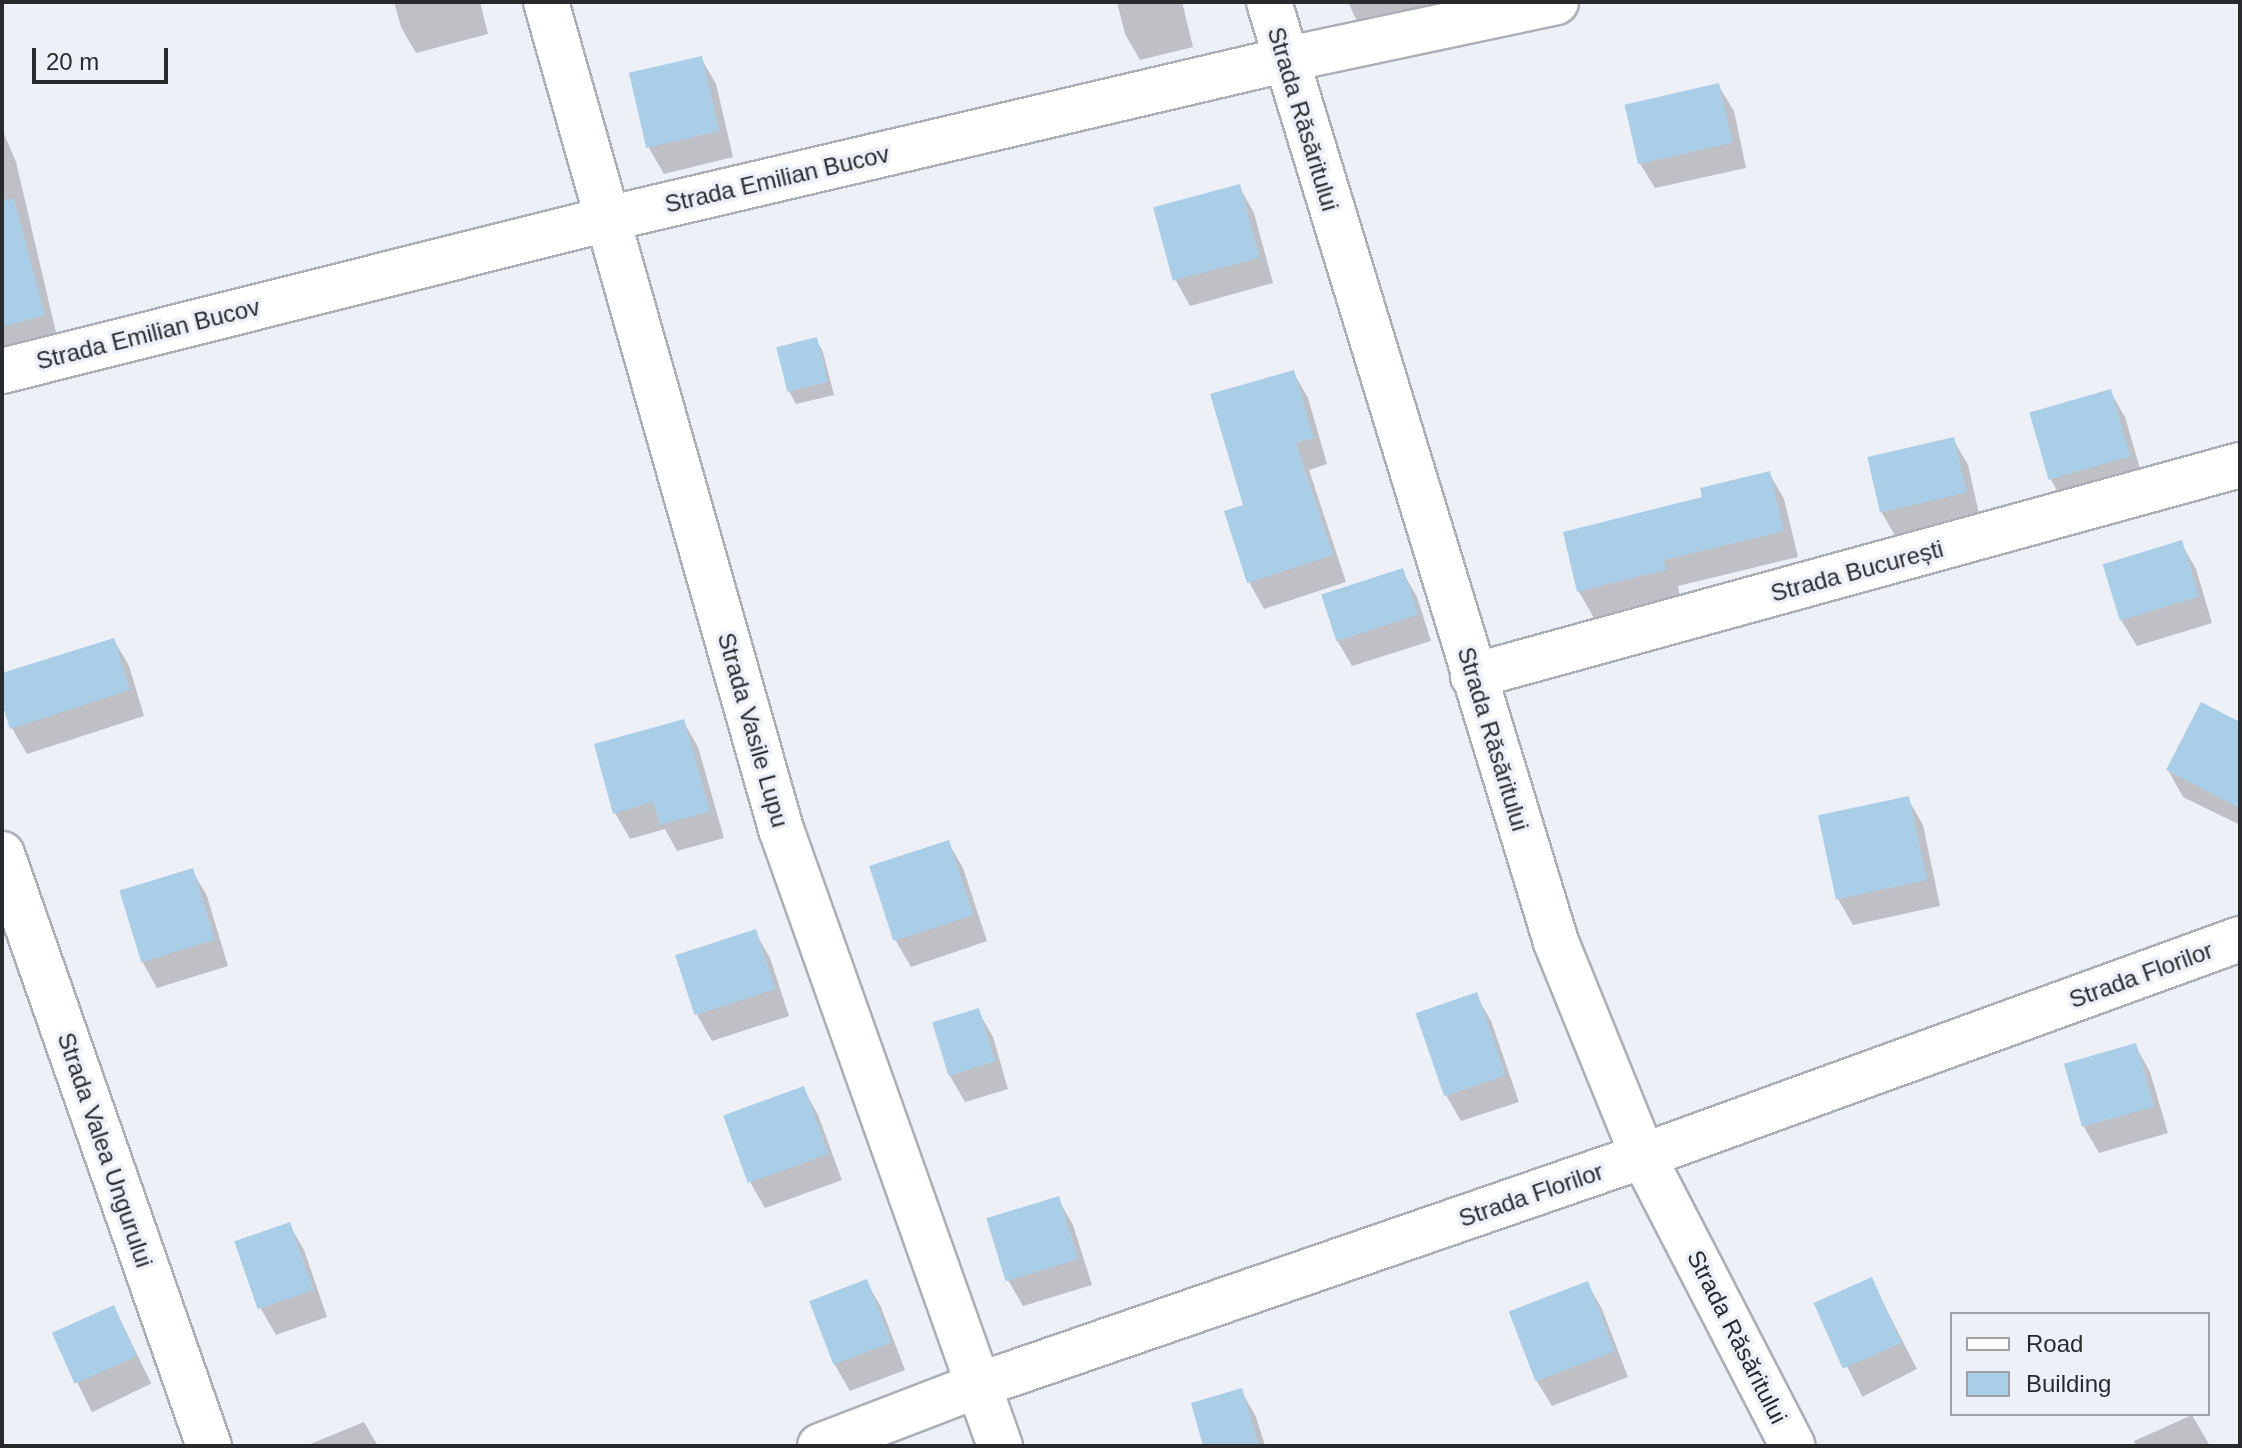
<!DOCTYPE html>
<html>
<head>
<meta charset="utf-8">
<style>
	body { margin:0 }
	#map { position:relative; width:2242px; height:1448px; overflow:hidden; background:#eef0f8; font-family:Helvetica,sans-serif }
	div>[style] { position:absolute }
	.shadow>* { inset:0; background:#0003; transform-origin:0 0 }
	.building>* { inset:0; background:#abcee8; transform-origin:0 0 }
	.roads { filter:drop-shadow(2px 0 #acafb6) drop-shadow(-2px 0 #acafb6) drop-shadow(0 2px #acafb6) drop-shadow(0 -2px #acafb6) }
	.minor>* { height:44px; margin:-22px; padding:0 22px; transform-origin:22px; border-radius:22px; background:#fff }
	span { translate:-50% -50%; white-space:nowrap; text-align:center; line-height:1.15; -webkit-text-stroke:7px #eef0f8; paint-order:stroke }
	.street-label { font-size:24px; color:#292a2d }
	.frame { position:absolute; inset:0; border:4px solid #292a2d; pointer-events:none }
	.legend { position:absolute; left:1950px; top:1312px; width:260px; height:104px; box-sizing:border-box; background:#eef0f8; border:2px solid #9fa1a7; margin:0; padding:10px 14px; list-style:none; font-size:24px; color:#292a2d }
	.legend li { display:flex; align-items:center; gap:16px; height:40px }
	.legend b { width:40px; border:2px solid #9fa1a7 }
	.scale { position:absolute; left:32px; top:48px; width:136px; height:36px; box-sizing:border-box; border:4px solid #292a2d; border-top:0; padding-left:10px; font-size:24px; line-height:28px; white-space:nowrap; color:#292a2d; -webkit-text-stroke:6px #eef0f8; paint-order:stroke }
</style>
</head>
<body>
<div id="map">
	<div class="shadow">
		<div style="clip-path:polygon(394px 2px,480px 2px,488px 34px,416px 53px,401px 27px)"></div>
		<div style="clip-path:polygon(1117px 2px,1182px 2px,1193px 47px,1140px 60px,1125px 34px)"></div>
		<div style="clip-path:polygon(1348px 2px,1458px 2px,1365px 38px)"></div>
		<div style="clip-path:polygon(701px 58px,716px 84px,733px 157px,664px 174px,649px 148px)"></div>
		<div style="clip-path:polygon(1718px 85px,1734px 111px,1746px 168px,1655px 188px,1639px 162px)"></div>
		<div style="clip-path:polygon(2px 129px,16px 162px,58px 341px,2px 357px)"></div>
		<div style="clip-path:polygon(1239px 186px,1254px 213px,1273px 283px,1190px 306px,1175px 279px,1156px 209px)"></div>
		<div style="clip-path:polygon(816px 339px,823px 352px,834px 395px,796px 404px,789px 391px)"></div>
		<div style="clip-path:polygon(1293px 372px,1308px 398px,1327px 464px,1309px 470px,1346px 582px,1264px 609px,1249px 582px,1245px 507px)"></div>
		<div style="clip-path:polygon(2110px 391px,2125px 417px,2144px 482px,2065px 505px,2050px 478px)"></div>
		<div style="clip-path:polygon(1953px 439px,1968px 465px,1980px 518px,1897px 539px,1882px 513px,1870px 460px)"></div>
		<div style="clip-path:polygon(1769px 473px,1784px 499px,1798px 557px,1678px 586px,1680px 596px,1594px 618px,1579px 592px,1565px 533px,1704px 499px)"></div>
		<div style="clip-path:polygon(2181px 543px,2196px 569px,2212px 623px,2137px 646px,2121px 620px,2106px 566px)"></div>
		<div style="clip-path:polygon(1402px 571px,1417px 597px,1431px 641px,1352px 666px,1337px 640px)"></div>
		<div style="clip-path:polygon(114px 640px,129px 666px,144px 716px,27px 754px,12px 728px,2px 696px,2px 676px)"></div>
		<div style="clip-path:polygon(683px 721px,698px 747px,724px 838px,677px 851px,665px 829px,630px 839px,615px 813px)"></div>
		<div style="clip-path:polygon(2240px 724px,2240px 825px,2183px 797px,2168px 770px)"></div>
		<div style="clip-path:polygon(1908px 799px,1923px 825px,1940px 906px,1853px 925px,1838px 899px,1820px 818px)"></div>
		<div style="clip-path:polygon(948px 842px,963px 868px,987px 941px,911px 967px,896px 941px,872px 867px)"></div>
		<div style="clip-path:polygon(192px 870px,207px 896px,228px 966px,157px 988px,142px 961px,122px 892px)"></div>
		<div style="clip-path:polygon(755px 932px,770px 958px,789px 1016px,712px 1041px,697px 1015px)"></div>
		<div style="clip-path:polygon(1476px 995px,1491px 1021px,1519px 1102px,1461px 1121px,1446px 1095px)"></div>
		<div style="clip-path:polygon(978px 1011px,993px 1037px,1008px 1089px,965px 1102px,950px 1076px)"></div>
		<div style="clip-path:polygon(2135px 1045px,2150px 1072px,2168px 1133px,2099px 1153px,2084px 1127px)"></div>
		<div style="clip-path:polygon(803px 1088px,818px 1115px,842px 1180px,765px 1208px,750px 1182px,726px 1117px)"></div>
		<div style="clip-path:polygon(1058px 1199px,1073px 1225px,1092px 1285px,1023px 1306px,1008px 1280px)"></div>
		<div style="clip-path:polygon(289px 1224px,304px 1250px,327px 1317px,276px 1335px,261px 1309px)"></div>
		<div style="left:1871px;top:1279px;width:101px;height:61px;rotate:63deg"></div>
		<div style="clip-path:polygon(866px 1281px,881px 1307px,905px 1370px,850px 1391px,835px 1365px,811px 1302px)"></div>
		<div style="clip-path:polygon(1587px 1283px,1602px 1309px,1628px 1377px,1552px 1406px,1536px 1380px)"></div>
		<div style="left:114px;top:1307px;width:85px;height:66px;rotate:64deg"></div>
		<div style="clip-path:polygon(1241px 1390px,1256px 1417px,1265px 1446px,1205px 1446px)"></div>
		<div style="clip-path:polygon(2192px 1415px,2210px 1446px,2136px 1446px,2134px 1441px)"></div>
		<div style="clip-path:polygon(364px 1422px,378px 1446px,308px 1446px,308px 1445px)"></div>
	</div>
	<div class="building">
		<div style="left:702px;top:56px;width:77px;height:75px;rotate:77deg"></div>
		<div style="left:1719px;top:83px;width:61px;height:97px;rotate:77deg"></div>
		<div style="left:1240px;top:184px;width:76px;height:90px;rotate:75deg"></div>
		<div style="clip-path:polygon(14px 199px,45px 315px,2px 327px,2px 200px)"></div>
		<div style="left:817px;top:337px;width:46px;height:42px;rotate:76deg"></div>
		<div style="clip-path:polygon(1294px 370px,1314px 438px,1296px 443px,1333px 555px,1247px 583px,1224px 511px,1243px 505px,1210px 394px)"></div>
		<div style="left:2111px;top:389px;width:70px;height:85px;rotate:74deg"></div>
		<div style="left:1954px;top:437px;width:57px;height:89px;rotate:77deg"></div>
		<div style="clip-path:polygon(1770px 471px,1784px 531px,1664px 560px,1666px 570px,1577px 592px,1563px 532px,1702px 497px,1700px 488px)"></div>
		<div style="left:2182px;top:540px;width:59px;height:83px;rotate:73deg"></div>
		<div style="left:1403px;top:568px;width:49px;height:86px;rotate:72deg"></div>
		<div style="clip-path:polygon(114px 638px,130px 690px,10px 729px,2px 703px,2px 673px)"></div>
		<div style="clip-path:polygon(2201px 702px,2240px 722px,2240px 808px,2166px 770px)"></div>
		<div style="clip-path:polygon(684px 719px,710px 811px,660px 825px,653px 802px,613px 814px,594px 744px)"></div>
		<div style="left:1909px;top:796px;width:86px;height:93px;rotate:78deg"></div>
		<div style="left:949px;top:840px;width:79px;height:84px;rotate:72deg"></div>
		<div style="left:193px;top:868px;width:75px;height:77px;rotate:73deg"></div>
		<div style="left:756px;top:929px;width:63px;height:85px;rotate:72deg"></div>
		<div style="left:1477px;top:992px;width:88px;height:65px;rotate:71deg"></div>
		<div style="left:979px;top:1008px;width:56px;height:49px;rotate:73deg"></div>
		<div style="left:2136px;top:1043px;width:66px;height:75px;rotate:74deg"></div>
		<div style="left:804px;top:1086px;width:72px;height:86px;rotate:70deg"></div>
		<div style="left:1059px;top:1196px;width:66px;height:76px;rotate:73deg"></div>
		<div style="left:290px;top:1222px;width:72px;height:59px;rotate:71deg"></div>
		<div style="left:1872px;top:1277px;width:72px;height:64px;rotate:66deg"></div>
		<div style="left:867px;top:1279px;width:68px;height:62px;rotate:69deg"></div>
		<div style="left:1588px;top:1281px;width:75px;height:85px;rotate:69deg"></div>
		<div style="left:114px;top:1305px;width:56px;height:68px;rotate:66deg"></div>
		<div style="clip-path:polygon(1242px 1388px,1259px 1446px,1203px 1446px,1191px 1403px)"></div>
	</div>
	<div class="roads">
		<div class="minor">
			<div style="left:546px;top:2px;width:860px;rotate:74.14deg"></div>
			<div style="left:781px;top:829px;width:655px;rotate:70.46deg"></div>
			<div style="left:1269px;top:2px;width:983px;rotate:73.02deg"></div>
			<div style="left:1556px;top:942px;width:231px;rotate:67.9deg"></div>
			<div style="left:1643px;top:1156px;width:326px;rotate:62.7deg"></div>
			<div style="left:2px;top:371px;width:624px;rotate:-14.1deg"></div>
			<div style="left:607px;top:219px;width:695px;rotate:-13.22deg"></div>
			<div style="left:1284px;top:60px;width:278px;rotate:-12deg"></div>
			<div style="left:1473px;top:676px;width:795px;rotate:-15.38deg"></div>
			<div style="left:2px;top:854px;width:627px;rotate:70.73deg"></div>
			<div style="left:820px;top:1446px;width:170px;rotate:-21deg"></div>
			<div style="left:979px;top:1385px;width:702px;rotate:-19.03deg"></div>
			<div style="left:1643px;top:1156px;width:635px;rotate:-19.98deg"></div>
		</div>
	</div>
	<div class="street-label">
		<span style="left:1303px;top:119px;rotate:73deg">Strada Răsăritului</span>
		<span style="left:777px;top:179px;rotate:-13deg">Strada Emilian Bucov</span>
		<span style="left:148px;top:334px;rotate:-14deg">Strada Emilian Bucov</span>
		<span style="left:1857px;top:571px;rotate:-15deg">Strada București</span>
		<span style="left:753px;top:730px;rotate:74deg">Strada Vasile Lupu</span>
		<span style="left:1493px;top:739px;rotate:73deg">Strada Răsăritului</span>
		<span style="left:2141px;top:975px;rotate:-20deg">Strada Florilor</span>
		<span style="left:105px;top:1150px;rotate:71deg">Strada Valea Ungurului</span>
		<span style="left:1531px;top:1195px;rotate:-19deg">Strada Florilor</span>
		<span style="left:1737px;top:1337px;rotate:63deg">Strada Răsăritului</span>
	</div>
	<div class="frame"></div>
	<ul class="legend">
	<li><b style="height:10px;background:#fff"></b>Road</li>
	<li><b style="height:22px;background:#abcee8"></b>Building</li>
	</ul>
	<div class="scale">20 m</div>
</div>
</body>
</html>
